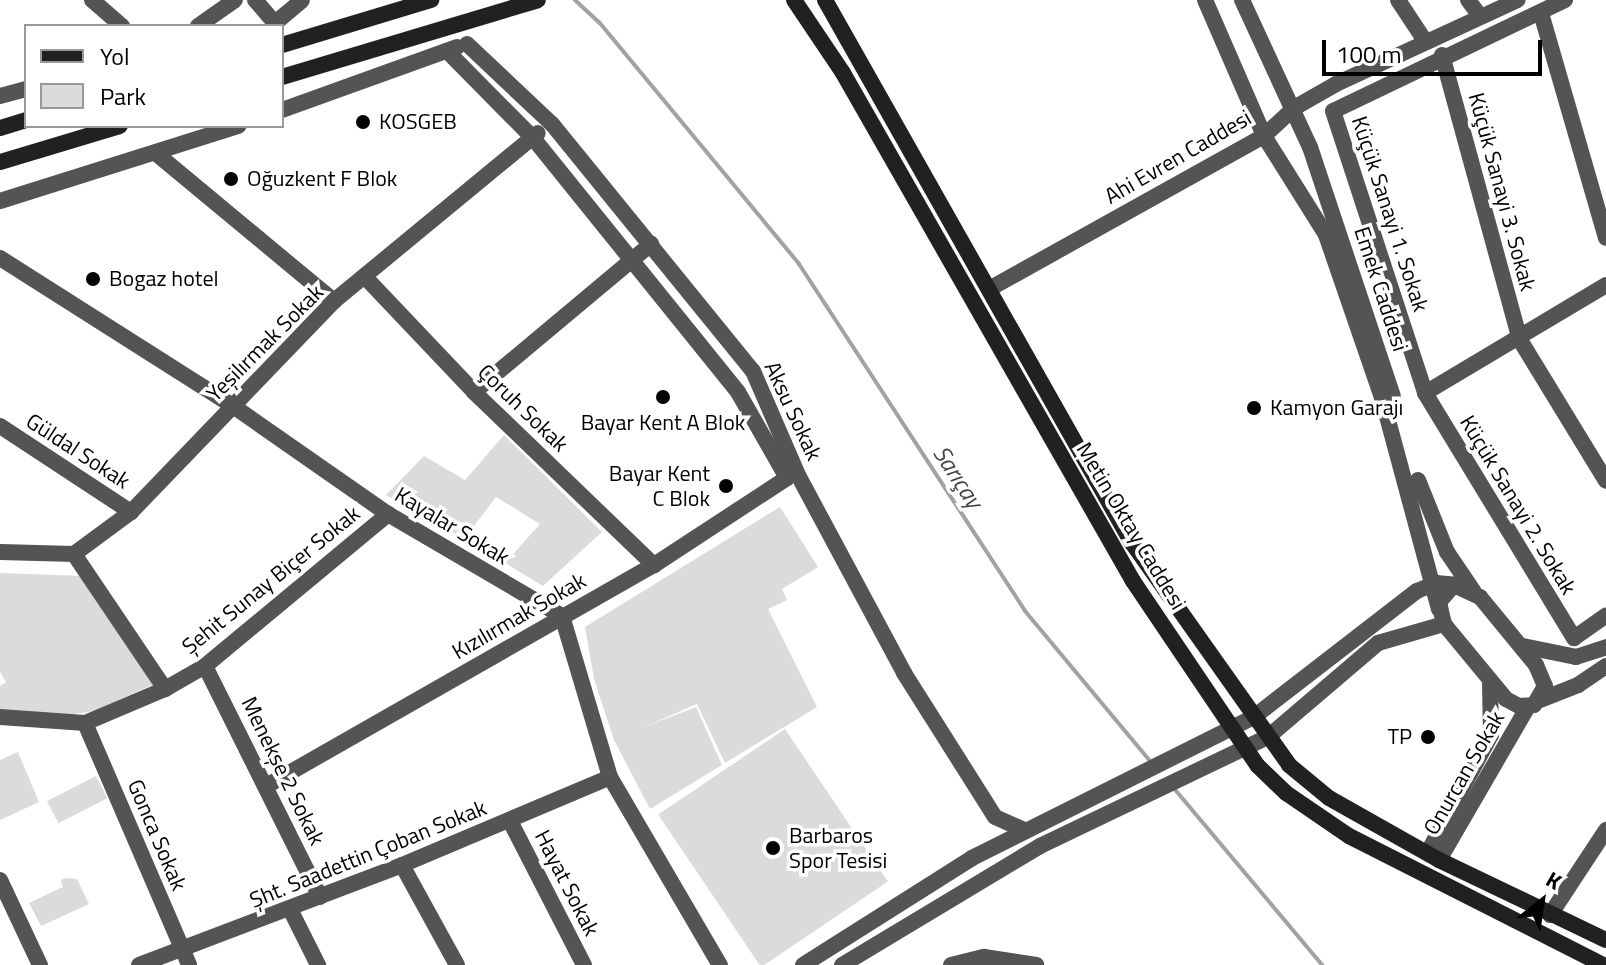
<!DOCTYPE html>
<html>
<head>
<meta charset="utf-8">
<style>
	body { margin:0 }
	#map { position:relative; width:1606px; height:965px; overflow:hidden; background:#fff; font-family:"Titillium Web",sans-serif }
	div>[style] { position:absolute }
	.green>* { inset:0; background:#dbdbdb; transform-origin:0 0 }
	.stream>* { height:4px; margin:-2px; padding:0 2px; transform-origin:2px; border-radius:2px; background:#a2a2a2 }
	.street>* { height:16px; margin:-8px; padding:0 8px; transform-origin:8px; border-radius:8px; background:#545454 }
	.secondary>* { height:16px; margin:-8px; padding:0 8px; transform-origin:8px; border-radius:8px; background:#212121 }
	.dots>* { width:22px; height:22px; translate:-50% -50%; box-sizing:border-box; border:4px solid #fff; border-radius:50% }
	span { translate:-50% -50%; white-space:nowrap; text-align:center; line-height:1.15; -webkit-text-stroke:7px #fff; paint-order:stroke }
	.poi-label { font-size:22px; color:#000 }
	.left { translate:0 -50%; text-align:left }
	.right { translate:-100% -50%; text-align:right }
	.street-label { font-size:22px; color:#000 }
	.water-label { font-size:24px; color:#434343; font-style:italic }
	.legend { position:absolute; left:24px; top:24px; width:260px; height:104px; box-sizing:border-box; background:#fff; border:2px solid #999; margin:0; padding:10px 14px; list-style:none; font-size:24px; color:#000 }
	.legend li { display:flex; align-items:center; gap:16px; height:40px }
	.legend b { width:40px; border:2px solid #999 }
	.north { position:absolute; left:1502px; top:861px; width:80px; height:80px; -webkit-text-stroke:6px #fff; paint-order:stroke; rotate:30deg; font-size:22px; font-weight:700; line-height:32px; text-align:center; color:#000 }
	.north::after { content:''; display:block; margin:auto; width:28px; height:36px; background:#000; clip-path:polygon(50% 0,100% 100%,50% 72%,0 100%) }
	.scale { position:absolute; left:1322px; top:40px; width:220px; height:36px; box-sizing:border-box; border:4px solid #000; border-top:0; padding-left:10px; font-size:24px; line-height:28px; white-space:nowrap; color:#000; -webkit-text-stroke:6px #fff; paint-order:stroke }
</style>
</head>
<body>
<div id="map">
	<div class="green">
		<div style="clip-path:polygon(504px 435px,602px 532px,543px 586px,505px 563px,540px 524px,496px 497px,464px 539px,386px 495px,424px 456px,465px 480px)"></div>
		<div style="clip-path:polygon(780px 507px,818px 567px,782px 589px,787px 600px,768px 609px,817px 707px,725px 763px,697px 704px,644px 727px,696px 707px,722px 765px,650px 809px,614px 740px,594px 679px,585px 627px)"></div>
		<div style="clip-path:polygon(0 573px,84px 576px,154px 684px,94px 711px,56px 717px,0 711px,0 686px,6px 682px,0 672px)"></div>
		<div style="left:785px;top:729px;width:184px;height:153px;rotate:56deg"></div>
		<div style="clip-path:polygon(18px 752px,39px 802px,0 820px,0 760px)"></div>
		<div style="left:96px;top:776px;width:25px;height:55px;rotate:63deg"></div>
		<div style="clip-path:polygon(66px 878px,77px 879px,89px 904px,41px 926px,29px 903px,63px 887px,61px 880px)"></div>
	</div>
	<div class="stream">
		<div style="left:575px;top:0;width:33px;rotate:43deg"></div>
		<div style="left:599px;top:22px;width:314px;rotate:50.4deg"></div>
		<div style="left:799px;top:264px;width:414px;rotate:56.9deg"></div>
		<div style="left:1025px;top:611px;width:195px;rotate:50.2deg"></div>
		<div style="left:1172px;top:786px;width:234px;rotate:50deg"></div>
	</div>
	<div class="street">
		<div style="left:92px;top:0;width:40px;rotate:41deg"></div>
		<div style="left:255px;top:0;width:30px;rotate:49deg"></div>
		<div style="left:275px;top:23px;width:35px;rotate:-40deg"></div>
		<div style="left:1205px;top:0;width:148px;rotate:66.5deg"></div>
		<div style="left:1264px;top:136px;width:117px;rotate:57.9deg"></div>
		<div style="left:1326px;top:235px;width:172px;rotate:71deg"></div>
		<div style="left:1382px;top:398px;width:219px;rotate:74.9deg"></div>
		<div style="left:1242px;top:0;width:162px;rotate:65.2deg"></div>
		<div style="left:1310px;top:147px;width:262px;rotate:71.6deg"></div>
		<div style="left:1398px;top:0;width:49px;rotate:56.6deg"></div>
		<div style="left:1468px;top:0;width:20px;rotate:53deg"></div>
		<div style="left:1565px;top:0;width:257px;rotate:154.4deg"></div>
		<div style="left:1333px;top:111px;width:297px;rotate:71.9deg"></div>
		<div style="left:1425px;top:393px;width:287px;rotate:58.7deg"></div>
		<div style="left:1574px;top:638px;width:39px;rotate:-35deg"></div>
		<div style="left:1541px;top:13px;width:234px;rotate:73.9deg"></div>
		<div style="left:198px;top:26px;width:45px;rotate:-35.1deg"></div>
		<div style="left:467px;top:44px;width:117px;rotate:43.3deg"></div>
		<div style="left:552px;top:124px;width:318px;rotate:50.9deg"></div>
		<div style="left:753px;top:371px;width:113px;rotate:66.6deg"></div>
		<div style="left:798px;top:475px;width:225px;rotate:61.8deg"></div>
		<div style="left:904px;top:673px;width:170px;rotate:57.7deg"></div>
		<div style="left:995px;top:817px;width:34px;rotate:24deg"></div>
		<div style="left:1442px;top:55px;width:295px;rotate:74.7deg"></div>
		<div style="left:1520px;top:340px;width:165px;rotate:58.6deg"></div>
		<div style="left:0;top:96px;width:27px;rotate:-15deg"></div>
		<div style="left:282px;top:110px;width:186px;rotate:-19.8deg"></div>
		<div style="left:158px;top:155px;width:229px;rotate:39.7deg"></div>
		<div style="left:0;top:201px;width:250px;rotate:-17.5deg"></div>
		<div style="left:0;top:258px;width:276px;rotate:32.4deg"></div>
		<div style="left:233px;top:406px;width:189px;rotate:34.9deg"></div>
		<div style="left:388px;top:514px;width:202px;rotate:30.4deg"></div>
		<div style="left:562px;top:616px;width:168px;rotate:73.4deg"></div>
		<div style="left:610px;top:777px;width:218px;rotate:59.7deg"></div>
		<div style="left:365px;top:277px;width:158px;rotate:46.5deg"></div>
		<div style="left:474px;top:392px;width:250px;rotate:43.9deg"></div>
		<div style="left:989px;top:289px;width:315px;rotate:-29.1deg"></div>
		<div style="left:1264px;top:136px;width:41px;rotate:-43deg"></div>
		<div style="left:1294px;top:108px;width:48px;rotate:-29.7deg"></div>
		<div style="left:1336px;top:84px;width:200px;rotate:-24.8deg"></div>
		<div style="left:474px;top:392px;width:231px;rotate:-39.9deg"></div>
		<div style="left:1425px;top:393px;width:211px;rotate:-30.8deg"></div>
		<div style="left:0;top:426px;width:157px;rotate:33.3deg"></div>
		<div style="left:1418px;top:480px;width:78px;rotate:68.1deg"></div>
		<div style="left:1447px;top:552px;width:48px;rotate:56deg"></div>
		<div style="left:0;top:552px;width:74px;rotate:1.5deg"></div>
		<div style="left:74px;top:554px;width:71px;rotate:-36.4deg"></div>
		<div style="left:131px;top:512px;width:293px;rotate:-46.1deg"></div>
		<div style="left:334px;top:301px;width:264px;rotate:-39.5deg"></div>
		<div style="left:74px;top:554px;width:163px;rotate:56deg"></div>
		<div style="left:1454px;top:585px;width:29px;rotate:25deg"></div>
		<div style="left:1480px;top:597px;width:88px;rotate:50.5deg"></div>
		<div style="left:1536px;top:665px;width:23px;rotate:67deg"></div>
		<div style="left:1545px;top:686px;width:22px;rotate:120deg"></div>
		<div style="left:1534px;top:705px;width:15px;rotate:176deg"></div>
		<div style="left:1519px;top:706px;width:15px;rotate:-152deg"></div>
		<div style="left:1506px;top:699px;width:97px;rotate:-129.6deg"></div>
		<div style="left:1444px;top:624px;width:23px;rotate:-103deg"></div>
		<div style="left:1439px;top:602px;width:23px;rotate:-49deg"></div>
		<div style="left:1523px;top:646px;width:54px;rotate:11.7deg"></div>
		<div style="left:1576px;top:657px;width:32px;rotate:-18deg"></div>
		<div style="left:205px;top:666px;width:258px;rotate:63.5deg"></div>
		<div style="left:1540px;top:700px;width:41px;rotate:-21.5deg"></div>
		<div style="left:1578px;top:685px;width:34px;rotate:-34deg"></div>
		<div style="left:0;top:717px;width:85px;rotate:4deg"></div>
		<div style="left:85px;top:723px;width:87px;rotate:-23deg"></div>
		<div style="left:165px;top:689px;width:46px;rotate:-29.9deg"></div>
		<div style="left:205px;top:666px;width:238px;rotate:-39.7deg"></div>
		<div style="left:85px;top:723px;width:263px;rotate:66.7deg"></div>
		<div style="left:268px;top:785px;width:444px;rotate:-29.7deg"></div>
		<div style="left:654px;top:565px;width:159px;rotate:-33.2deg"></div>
		<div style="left:787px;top:478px;width:99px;rotate:-119.7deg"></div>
		<div style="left:738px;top:392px;width:328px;rotate:-128.9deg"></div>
		<div style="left:532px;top:137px;width:121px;rotate:-134.7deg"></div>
		<div style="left:510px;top:821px;width:162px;rotate:62.8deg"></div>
		<div style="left:1428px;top:852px;width:133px;rotate:-61.7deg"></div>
		<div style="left:1491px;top:735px;width:52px;rotate:-91.1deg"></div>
		<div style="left:1439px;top:860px;width:176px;rotate:-59.9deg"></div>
		<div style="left:402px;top:865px;width:114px;rotate:61.2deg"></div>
		<div style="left:0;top:880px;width:94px;rotate:64.8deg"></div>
		<div style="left:290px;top:909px;width:63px;rotate:63.4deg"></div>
		<div style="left:1550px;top:915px;width:102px;rotate:-56.6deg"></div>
		<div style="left:139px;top:965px;width:281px;rotate:-20.8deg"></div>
		<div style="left:402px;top:865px;width:226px;rotate:-22.9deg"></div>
		<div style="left:803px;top:965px;width:200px;rotate:-32.3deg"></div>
		<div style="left:972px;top:858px;width:317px;rotate:-26.6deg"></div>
		<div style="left:1255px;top:716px;width:205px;rotate:-37.7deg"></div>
		<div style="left:1417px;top:591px;width:21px;rotate:-23deg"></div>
		<div style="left:1436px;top:583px;width:25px;rotate:5deg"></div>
		<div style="left:842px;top:965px;width:231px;rotate:-31deg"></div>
		<div style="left:1040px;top:846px;width:253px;rotate:-25.6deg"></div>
		<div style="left:1268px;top:737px;width:145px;rotate:-40.5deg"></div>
		<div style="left:1378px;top:643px;width:69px;rotate:-16.1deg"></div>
		<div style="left:951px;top:965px;width:34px;rotate:-14deg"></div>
		<div style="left:984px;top:957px;width:53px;rotate:8.7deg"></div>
	</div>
	<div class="secondary">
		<div style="left:794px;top:0;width:88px;rotate:56.1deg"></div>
		<div style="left:843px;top:73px;width:585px;rotate:60.28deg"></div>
		<div style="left:1133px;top:581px;width:223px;rotate:56deg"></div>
		<div style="left:1258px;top:766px;width:39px;rotate:44deg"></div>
		<div style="left:1286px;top:793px;width:76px;rotate:34.3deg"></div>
		<div style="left:1349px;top:836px;width:285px;rotate:26.9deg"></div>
		<div style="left:825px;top:0;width:624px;rotate:60.52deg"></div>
		<div style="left:1132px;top:543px;width:272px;rotate:54.7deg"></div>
		<div style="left:1289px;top:765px;width:52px;rotate:39.5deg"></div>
		<div style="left:1329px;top:798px;width:126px;rotate:29.4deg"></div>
		<div style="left:1439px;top:860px;width:185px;rotate:25.6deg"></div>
		<div style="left:282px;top:45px;width:156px;rotate:-16.8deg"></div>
		<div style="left:282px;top:77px;width:267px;rotate:-16.7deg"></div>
		<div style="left:0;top:128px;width:27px;rotate:-17deg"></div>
		<div style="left:0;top:162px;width:125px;rotate:-16.7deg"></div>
	</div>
	<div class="dots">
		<div style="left:363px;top:122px;background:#000"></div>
		<div style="left:231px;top:179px;background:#000"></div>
		<div style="left:93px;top:279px;background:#000"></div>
		<div style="left:663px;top:397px;background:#000"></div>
		<div style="left:1254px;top:408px;background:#000"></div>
		<div style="left:726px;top:486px;background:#000"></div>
		<div style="left:1428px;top:737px;background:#000"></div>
		<div style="left:773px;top:848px;background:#000"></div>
	</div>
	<div class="poi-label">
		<span class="left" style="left:379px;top:122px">KOSGEB</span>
		<span class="left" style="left:247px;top:179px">Oğuzkent F Blok</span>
		<span class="left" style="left:109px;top:279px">Bogaz hotel</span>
		<span class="left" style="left:1270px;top:408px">Kamyon Garajı</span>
		<span style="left:663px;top:423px">Bayar Kent A Blok</span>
		<span class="right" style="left:710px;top:486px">Bayar Kent<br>C Blok</span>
		<span class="right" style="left:1412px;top:737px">TP</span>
		<span class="left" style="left:789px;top:848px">Barbaros<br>Spor Tesisi</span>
	</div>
	<div class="street-label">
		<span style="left:1178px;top:157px;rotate:-30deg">Ahi Evren Caddesi</span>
		<span style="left:1502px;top:192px;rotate:75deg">Küçük Sanayi 3. Sokak</span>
		<span style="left:1390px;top:214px;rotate:72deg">Küçük Sanayi 1. Sokak</span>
		<span style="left:1381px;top:289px;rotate:72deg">Emek Caddesi</span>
		<span style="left:265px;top:343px;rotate:-45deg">Yeşilırmak Sokak</span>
		<span style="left:523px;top:408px;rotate:44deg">Çoruh Sokak</span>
		<span style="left:793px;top:411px;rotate:65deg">Aksu Sokak</span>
		<span style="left:78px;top:451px;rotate:33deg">Güldal Sokak</span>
		<span style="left:1518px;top:505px;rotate:59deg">Küçük Sanayi 2. Sokak</span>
		<span style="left:452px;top:526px;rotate:31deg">Kayalar Sokak</span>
		<span style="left:1131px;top:526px;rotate:59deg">Metin Oktay Caddesi</span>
		<span style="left:271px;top:580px;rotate:-39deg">Şehit Sunay Biçer Sokak</span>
		<span style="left:519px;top:616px;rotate:-30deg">Kızılırmak Sokak</span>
		<span style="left:283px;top:771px;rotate:64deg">Menekşe 2 Sokak</span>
		<span style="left:1464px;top:773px;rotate:-60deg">Onurcan Sokak</span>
		<span style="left:157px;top:835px;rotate:67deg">Gonca Sokak</span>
		<span style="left:368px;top:854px;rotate:-22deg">Şht. Saadettin Çoban Sokak</span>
		<span style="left:567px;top:883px;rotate:63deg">Hayat Sokak</span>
	</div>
	<div class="water-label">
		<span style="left:958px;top:477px;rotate:57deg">Sarıçay</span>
	</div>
	<ul class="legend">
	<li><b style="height:10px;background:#212121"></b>Yol</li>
	<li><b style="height:22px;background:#dbdbdb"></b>Park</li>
	</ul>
	<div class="north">K</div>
	<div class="scale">100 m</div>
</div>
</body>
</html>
